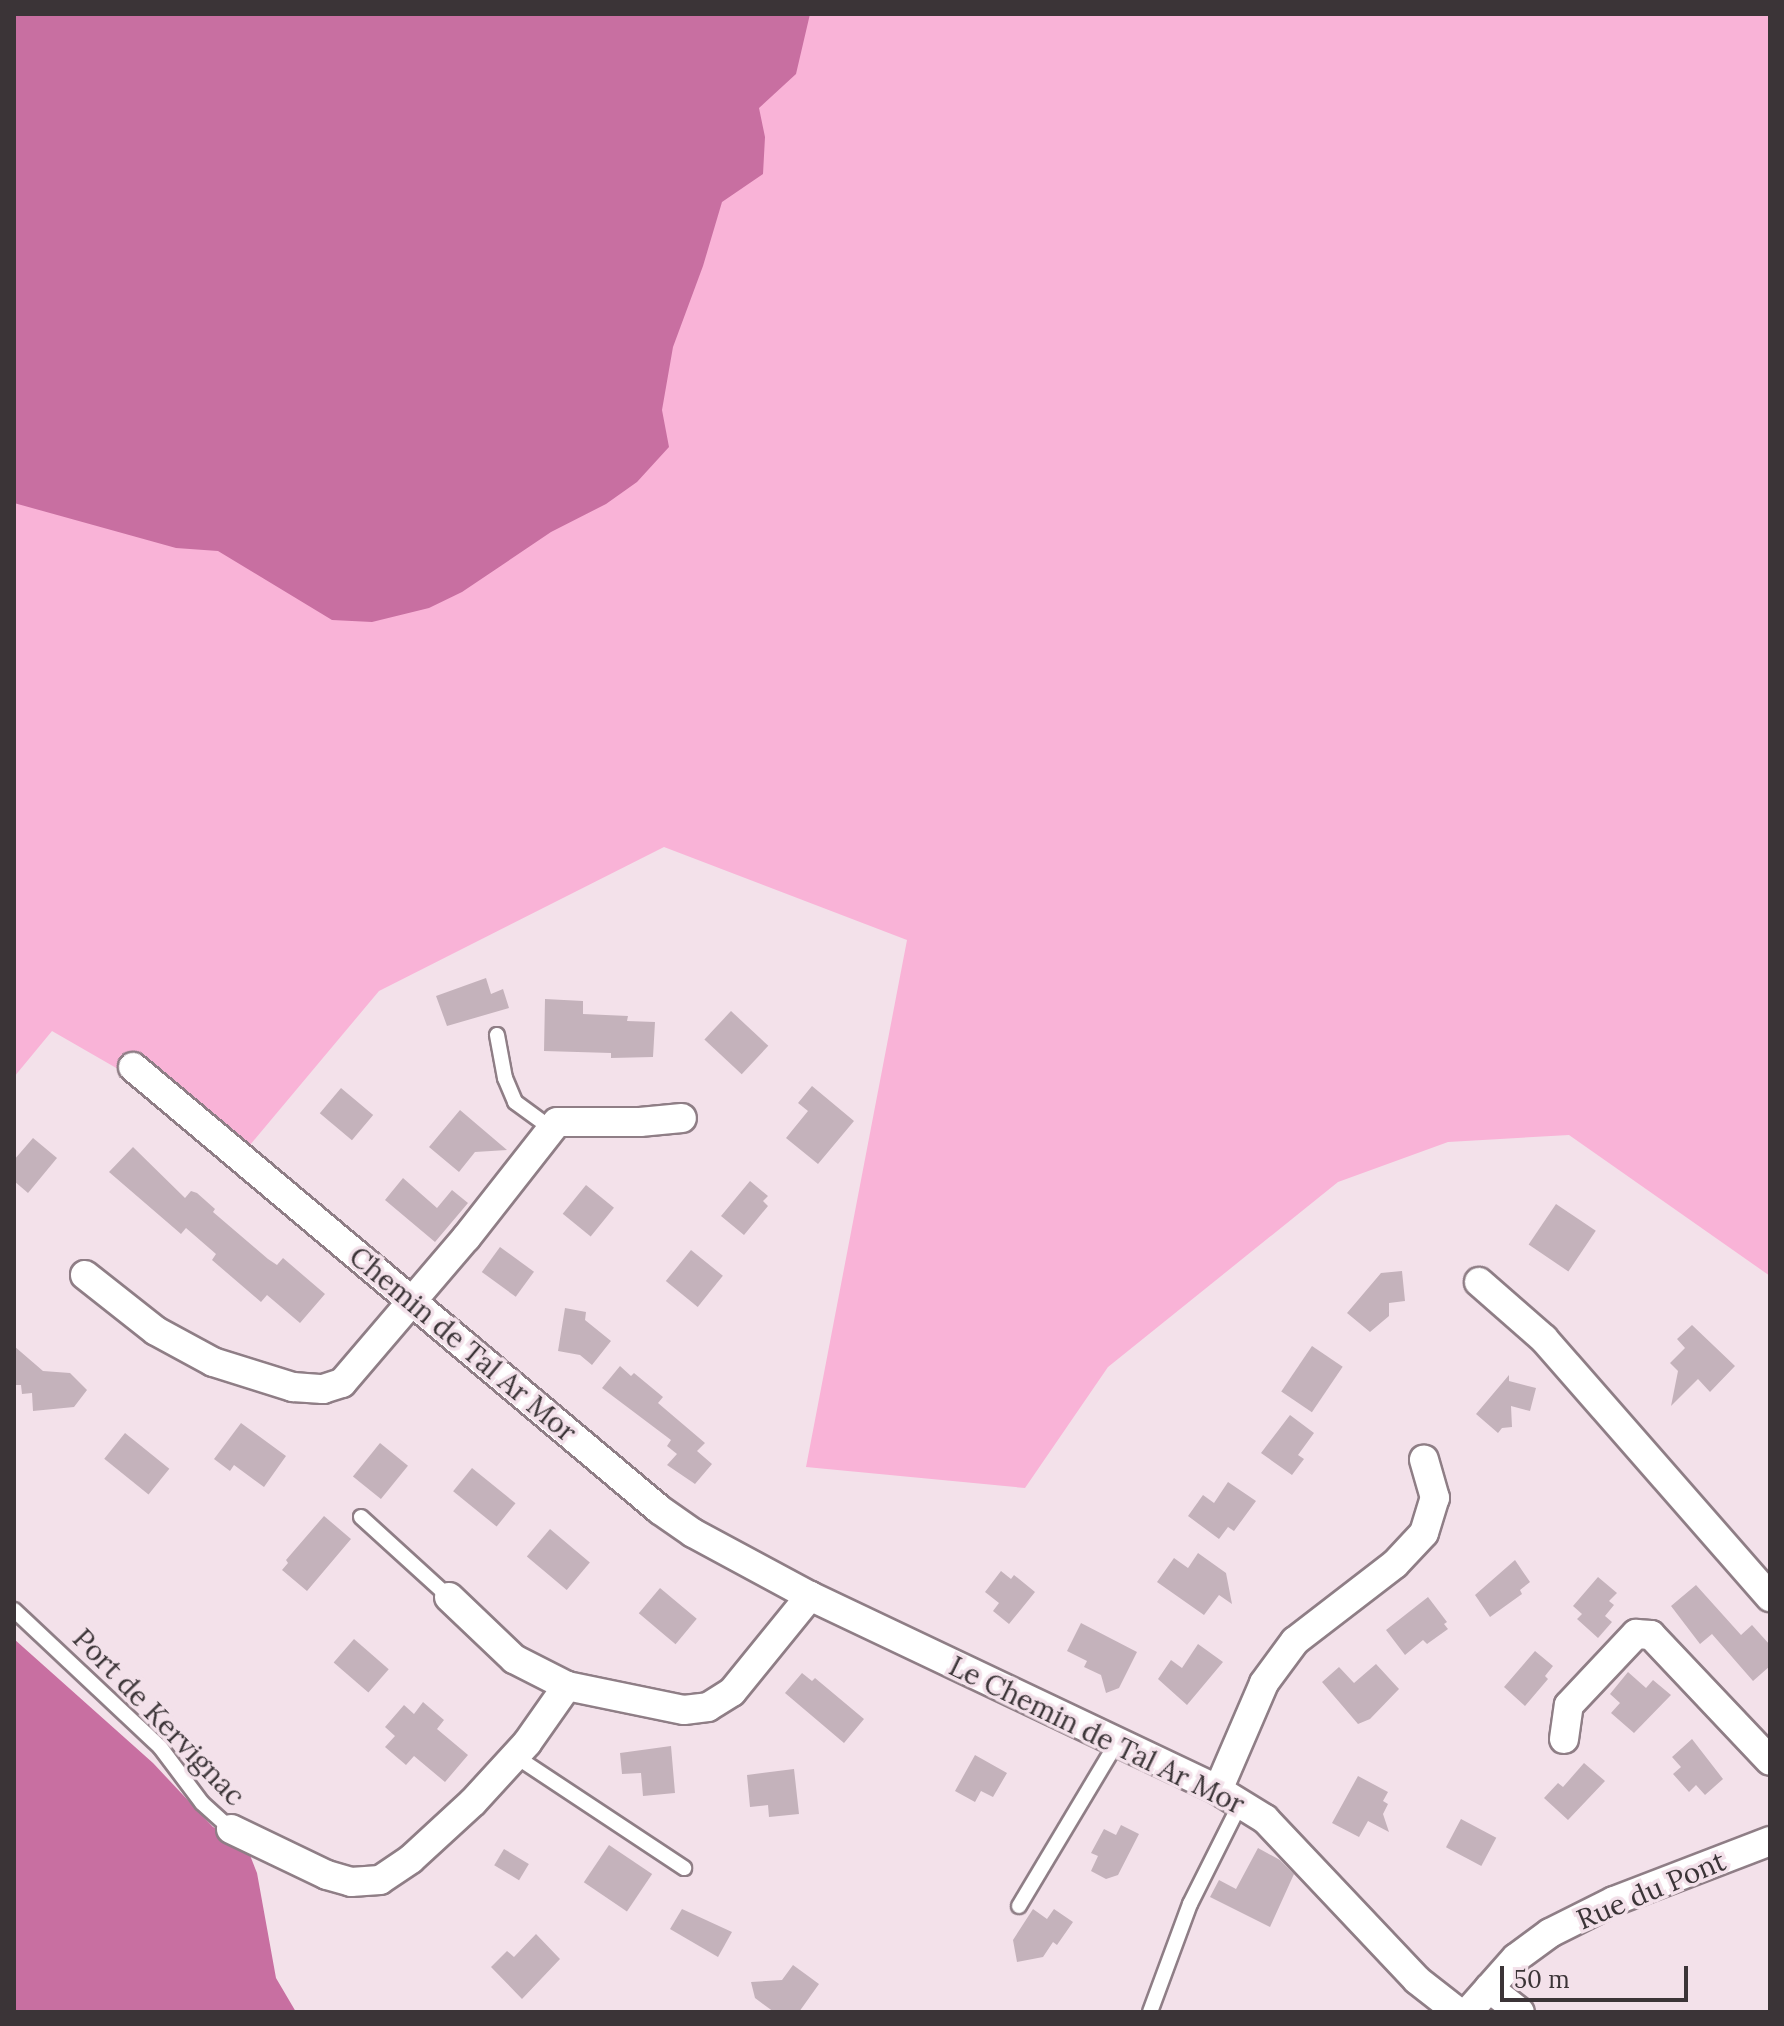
<!DOCTYPE html>
<html>
<head>
<meta charset="utf-8">
<style>
	body { margin:0 }
	#map { position:relative; width:1784px; height:2026px; overflow:hidden; background:#f3e1ea; font-family:Lora,serif }
	div>[style] { position:absolute }
	.green>* { inset:0; background:#f9b3d7 }
	.water>* { inset:0; background:#c86fa1 }
	.building>* { inset:0; background:#c4b2bb; transform-origin:0 0 }
	.roads { filter:drop-shadow(2px 0 #8f7e86) drop-shadow(-2px 0 #8f7e86) drop-shadow(0 2px #8f7e86) drop-shadow(0 -2px #8f7e86) }
	.service>* { height:14px; margin:-7px; padding:0 7px; transform-origin:7px; border-radius:7px; background:#fff }
	.minor>* { height:28px; margin:-14px; padding:0 14px; transform-origin:14px; border-radius:14px; background:#fff }
	span { translate:-50% -50%; white-space:nowrap; text-align:center; line-height:1.15; -webkit-text-stroke:7px #f3e1ea; paint-order:stroke }
	.street-label { font-size:28px; color:#3b3437 }
	.frame { position:absolute; inset:0; border:16px solid #3b3437; pointer-events:none }
	.scale { position:absolute; left:1500px; top:1966px; width:188px; height:36px; box-sizing:border-box; border:4px solid #3b3437; border-top:0; padding-left:10px; font-size:24px; line-height:28px; white-space:nowrap; color:#3b3437; -webkit-text-stroke:6px #f3e1ea; paint-order:stroke }
</style>
</head>
<body>
<div id="map">
	<div class="green">
		<div style="clip-path:polygon(695px 14px,1770px 14px,1770px 1276px,1569px 1135px,1448px 1142px,1338px 1182px,1108px 1367px,1025px 1488px,806px 1467px,907px 940px,664px 847px,379px 991px,250px 1145px,52px 1031px,14px 1077px,14px 138px)"></div>
	</div>
	<div class="water">
		<div style="clip-path:polygon(14px 14px,810px 14px,796px 74px,759px 108px,765px 137px,763px 174px,722px 202px,703px 266px,673px 347px,662px 410px,669px 447px,637px 482px,606px 504px,551px 532px,462px 592px,429px 608px,372px 622px,332px 620px,218px 551px,176px 548px,14px 503px)"></div>
		<div style="clip-path:polygon(14px 1639px,153px 1763px,213px 1827px,244px 1840px,257px 1873px,276px 1978px,296px 2012px,14px 2012px)"></div>
	</div>
	<div class="building">
		<div style="clip-path:polygon(486px 978px,491px 994px,503px 989px,509px 1008px,447px 1026px,436px 996px)"></div>
		<div style="clip-path:polygon(545px 999px,583px 1001px,583px 1014px,628px 1016px,627px 1021px,655px 1022px,653px 1057px,611px 1058px,611px 1053px,544px 1051px)"></div>
		<div style="left:731px;top:1011px;width:51px;height:39px;rotate:43deg"></div>
		<div style="clip-path:polygon(812px 1086px,854px 1121px,818px 1164px,786px 1138px,808px 1111px,798px 1103px)"></div>
		<div style="left:341px;top:1088px;width:42px;height:33px;rotate:40deg"></div>
		<div style="clip-path:polygon(460px 1110px,507px 1150px,475px 1152px,459px 1172px,429px 1147px)"></div>
		<div style="clip-path:polygon(33px 1138px,57px 1158px,28px 1193px,14px 1181px,14px 1160px)"></div>
		<div style="clip-path:polygon(133px 1147px,185px 1198px,191px 1191px,197px 1193px,215px 1209px,213px 1212px,268px 1259px,277px 1265px,283px 1258px,325px 1294px,300px 1323px,267px 1295px,261px 1302px,212px 1260px,216px 1254px,186px 1228px,181px 1234px,109px 1172px)"></div>
		<div style="clip-path:polygon(403px 1178px,437px 1208px,452px 1190px,468px 1203px,435px 1242px,385px 1200px)"></div>
		<div style="clip-path:polygon(750px 1181px,768px 1196px,763px 1201px,768px 1206px,744px 1235px,721px 1216px)"></div>
		<div style="left:586px;top:1185px;width:36px;height:37px;rotate:39deg"></div>
		<div style="left:1556px;top:1204px;width:48px;height:49px;rotate:34deg"></div>
		<div style="left:500px;top:1247px;width:42px;height:31px;rotate:36deg"></div>
		<div style="left:691px;top:1250px;width:41px;height:40px;rotate:39deg"></div>
		<div style="clip-path:polygon(1402px 1271px,1405px 1301px,1389px 1303px,1389px 1316px,1370px 1332px,1347px 1313px,1381px 1273px)"></div>
		<div style="clip-path:polygon(565px 1308px,586px 1312px,585px 1320px,611px 1341px,592px 1365px,580px 1355px,558px 1351px)"></div>
		<div style="clip-path:polygon(1692px 1325px,1735px 1366px,1710px 1392px,1698px 1379px,1671px 1406px,1678px 1371px,1670px 1363px,1685px 1348px,1677px 1339px)"></div>
		<div style="clip-path:polygon(14px 1346px,43px 1371px,70px 1373px,87px 1390px,74px 1407px,33px 1411px,32px 1393px,22px 1394px,21px 1385px,14px 1385px)"></div>
		<div style="left:1312px;top:1346px;width:37px;height:55px;rotate:34deg"></div>
		<div style="clip-path:polygon(620px 1366px,631px 1376px,634px 1373px,663px 1397px,658px 1403px,705px 1443px,697px 1451px,712px 1464px,695px 1484px,667px 1465px,677px 1454px,667px 1446px,671px 1440px,602px 1388px)"></div>
		<div style="clip-path:polygon(1509px 1375px,1509px 1381px,1536px 1388px,1530px 1411px,1511px 1406px,1512px 1427px,1502px 1428px,1498px 1433px,1476px 1414px)"></div>
		<div style="clip-path:polygon(1290px 1415px,1314px 1433px,1298px 1455px,1304px 1459px,1292px 1475px,1261px 1453px)"></div>
		<div style="clip-path:polygon(241px 1423px,286px 1456px,264px 1487px,234px 1465px,230px 1471px,214px 1459px)"></div>
		<div style="left:125px;top:1433px;width:57px;height:33px;rotate:39deg"></div>
		<div style="left:380px;top:1443px;width:36px;height:43px;rotate:39deg"></div>
		<div style="left:472px;top:1468px;width:56px;height:30px;rotate:39deg"></div>
		<div style="clip-path:polygon(1228px 1482px,1256px 1501px,1234px 1531px,1228px 1527px,1219px 1539px,1188px 1516px,1203px 1495px,1214px 1503px)"></div>
		<div style="clip-path:polygon(324px 1516px,351px 1539px,307px 1591px,282px 1570px,288px 1563px,286px 1560px)"></div>
		<div style="left:550px;top:1529px;width:52px;height:36px;rotate:40deg"></div>
		<div style="clip-path:polygon(1198px 1553px,1226px 1573px,1232px 1604px,1219px 1595px,1204px 1615px,1157px 1582px,1174px 1558px,1188px 1568px)"></div>
		<div style="clip-path:polygon(1515px 1560px,1530px 1582px,1520px 1590px,1522px 1594px,1490px 1617px,1475px 1595px)"></div>
		<div style="clip-path:polygon(1001px 1571px,1011px 1579px,1014px 1575px,1035px 1592px,1009px 1624px,993px 1611px,999px 1603px,985px 1592px)"></div>
		<div style="clip-path:polygon(1598px 1577px,1617px 1593px,1609px 1601px,1614px 1605px,1605px 1616px,1612px 1622px,1598px 1638px,1577px 1619px,1582px 1614px,1573px 1606px)"></div>
		<div style="clip-path:polygon(1696px 1585px,1741px 1635px,1752px 1625px,1770px 1645px,1770px 1666px,1753px 1681px,1712px 1634px,1700px 1644px,1671px 1606px)"></div>
		<div style="left:660px;top:1588px;width:48px;height:33px;rotate:40deg"></div>
		<div style="clip-path:polygon(1428px 1597px,1447px 1622px,1444px 1624px,1448px 1629px,1427px 1644px,1423px 1640px,1405px 1655px,1386px 1630px)"></div>
		<div style="clip-path:polygon(1081px 1623px,1137px 1652px,1119px 1688px,1106px 1693px,1101px 1675px,1084px 1667px,1087px 1661px,1067px 1651px)"></div>
		<div style="left:354px;top:1639px;width:46px;height:31px;rotate:41deg"></div>
		<div style="clip-path:polygon(1198px 1644px,1223px 1662px,1187px 1705px,1158px 1679px,1171px 1660px,1182px 1668px)"></div>
		<div style="clip-path:polygon(1535px 1651px,1553px 1666px,1545px 1676px,1548px 1679px,1525px 1706px,1504px 1687px)"></div>
		<div style="clip-path:polygon(1376px 1664px,1399px 1689px,1370px 1719px,1358px 1724px,1322px 1682px,1339px 1667px,1354px 1683px)"></div>
		<div style="clip-path:polygon(1628px 1672px,1646px 1688px,1653px 1680px,1671px 1695px,1634px 1733px,1611px 1713px,1620px 1703px,1610px 1694px)"></div>
		<div style="clip-path:polygon(802px 1673px,812px 1681px,815px 1678px,864px 1719px,844px 1743px,785px 1693px)"></div>
		<div style="clip-path:polygon(423px 1702px,444px 1720px,437px 1729px,468px 1755px,445px 1782px,414px 1756px,406px 1765px,385px 1747px,395px 1736px,385px 1727px,404px 1705px,414px 1714px)"></div>
		<div style="clip-path:polygon(1692px 1739px,1723px 1779px,1705px 1795px,1696px 1785px,1689px 1792px,1673px 1774px,1681px 1767px,1672px 1757px)"></div>
		<div style="clip-path:polygon(671px 1746px,675px 1793px,643px 1796px,641px 1773px,622px 1774px,620px 1753px)"></div>
		<div style="clip-path:polygon(975px 1755px,1007px 1773px,993px 1797px,981px 1791px,975px 1802px,955px 1791px)"></div>
		<div style="clip-path:polygon(1584px 1763px,1605px 1781px,1568px 1820px,1544px 1798px,1558px 1783px,1563px 1787px)"></div>
		<div style="clip-path:polygon(794px 1769px,799px 1814px,769px 1817px,768px 1805px,750px 1807px,747px 1775px)"></div>
		<div style="clip-path:polygon(1358px 1776px,1388px 1792px,1383px 1801px,1388px 1804px,1383px 1814px,1389px 1832px,1368px 1821px,1359px 1837px,1332px 1823px)"></div>
		<div style="left:1461px;top:1819px;width:40px;height:32px;rotate:28deg"></div>
		<div style="clip-path:polygon(1121px 1825px,1139px 1834px,1118px 1875px,1106px 1879px,1091px 1871px,1098px 1856px,1091px 1853px,1104px 1829px,1116px 1835px)"></div>
		<div style="left:609px;top:1845px;width:52px;height:45px;rotate:34deg"></div>
		<div style="clip-path:polygon(1258px 1848px,1280px 1860px,1294px 1874px,1270px 1927px,1210px 1897px,1219px 1880px,1236px 1889px)"></div>
		<div style="left:504px;top:1849px;width:29px;height:19px;rotate:31deg"></div>
		<div style="clip-path:polygon(682px 1909px,732px 1932px,718px 1957px,670px 1929px)"></div>
		<div style="clip-path:polygon(1033px 1909px,1047px 1919px,1054px 1909px,1073px 1922px,1057px 1945px,1053px 1942px,1043px 1957px,1017px 1962px,1013px 1940px)"></div>
		<div style="clip-path:polygon(536px 1934px,560px 1959px,522px 1999px,491px 1967px,507px 1951px,514px 1957px)"></div>
		<div style="clip-path:polygon(793px 1965px,819px 1984px,799px 2012px,774px 2012px,755px 1998px,751px 1982px,782px 1980px)"></div>
	</div>
	<div class="roads">
		<div class="service">
			<div style="left:497px;top:1035px;width:44px;rotate:79.5deg"></div>
			<div style="left:505px;top:1078px;width:26px;rotate:67deg"></div>
			<div style="left:515px;top:1102px;width:46px;rotate:36.1deg"></div>
			<div style="left:361px;top:1517px;width:119px;rotate:42.3deg"></div>
			<div style="left:14px;top:1610px;width:200px;rotate:43.2deg"></div>
			<div style="left:160px;top:1747px;width:70px;rotate:53.1deg"></div>
			<div style="left:202px;top:1803px;width:39px;rotate:42deg"></div>
			<div style="left:515px;top:1756px;width:203px;rotate:33.5deg"></div>
			<div style="left:1019px;top:1906px;width:191px;rotate:-59.1deg"></div>
			<div style="left:1150px;top:2012px;width:115px;rotate:-69.7deg"></div>
			<div style="left:1190px;top:1904px;width:112px;rotate:-63.4deg"></div>
		</div>
		<div class="minor">
			<div style="left:133px;top:1067px;width:688px;rotate:40.05deg"></div>
			<div style="left:660px;top:1510px;width:40px;rotate:34.9deg"></div>
			<div style="left:693px;top:1533px;width:133px;rotate:28.3deg"></div>
			<div style="left:810px;top:1596px;width:452px;rotate:25.4deg"></div>
			<div style="left:1218px;top:1790px;width:55px;rotate:31.7deg"></div>
			<div style="left:1265px;top:1819px;width:221px;rotate:46.6deg"></div>
			<div style="left:1417px;top:1980px;width:52px;rotate:38deg"></div>
			<div style="left:85px;top:1275px;width:90px;rotate:38.3deg"></div>
			<div style="left:156px;top:1331px;width:65px;rotate:28.5deg"></div>
			<div style="left:213px;top:1362px;width:84px;rotate:17.4deg"></div>
			<div style="left:293px;top:1387px;width:30px;rotate:4deg"></div>
			<div style="left:323px;top:1389px;width:20px;rotate:-18deg"></div>
			<div style="left:342px;top:1383px;width:191px;rotate:-49.5deg"></div>
			<div style="left:466px;top:1238px;width:147px;rotate:-51.9deg"></div>
			<div style="left:557px;top:1122px;width:83px"></div>
			<div style="left:640px;top:1122px;width:42px;rotate:-5.4deg"></div>
			<div style="left:1479px;top:1282px;width:86px;rotate:41.2deg"></div>
			<div style="left:1544px;top:1339px;width:343px;rotate:48.8deg"></div>
			<div style="left:449px;top:1597px;width:90px;rotate:43.6deg"></div>
			<div style="left:514px;top:1659px;width:59px;rotate:27deg"></div>
			<div style="left:567px;top:1686px;width:119px;rotate:11.6deg"></div>
			<div style="left:684px;top:1710px;width:24px;rotate:-7deg"></div>
			<div style="left:708px;top:1707px;width:28px;rotate:-32deg"></div>
			<div style="left:732px;top:1692px;width:124px;rotate:-50.9deg"></div>
			<div style="left:1564px;top:1739px;width:34px;rotate:-82deg"></div>
			<div style="left:1569px;top:1705px;width:98px;rotate:-46.7deg"></div>
			<div style="left:1636px;top:1634px;width:15px;rotate:4deg"></div>
			<div style="left:1651px;top:1635px;width:173px;rotate:46.6deg"></div>
			<div style="left:1218px;top:1790px;width:116px;rotate:-66.7deg"></div>
			<div style="left:1264px;top:1683px;width:52px;rotate:-53.6deg"></div>
			<div style="left:1295px;top:1641px;width:126px;rotate:-37.6deg"></div>
			<div style="left:1395px;top:1564px;width:42px;rotate:-46.9deg"></div>
			<div style="left:1424px;top:1533px;width:37px;rotate:-73deg"></div>
			<div style="left:1435px;top:1498px;width:40px;rotate:-106deg"></div>
			<div style="left:231px;top:1829px;width:106px;rotate:25.6deg"></div>
			<div style="left:327px;top:1875px;width:25px;rotate:16deg"></div>
			<div style="left:351px;top:1882px;width:29px;rotate:-4deg"></div>
			<div style="left:380px;top:1880px;width:37px;rotate:-34deg"></div>
			<div style="left:411px;top:1859px;width:84px;rotate:-42.6deg"></div>
			<div style="left:473px;top:1802px;width:80px;rotate:-47.5deg"></div>
			<div style="left:527px;top:1743px;width:70px;rotate:-54.9deg"></div>
			<div style="left:1489px;top:1988px;width:39px;rotate:38deg"></div>
			<div style="left:1468px;top:2012px;width:72px;rotate:-48.4deg"></div>
			<div style="left:1516px;top:1958px;width:42px;rotate:-36.3deg"></div>
			<div style="left:1550px;top:1933px;width:72px;rotate:-26.6deg"></div>
			<div style="left:1614px;top:1901px;width:167px;rotate:-21deg"></div>
		</div>
	</div>
	<div class="street-label">
		<span style="left:463px;top:1344px;rotate:40deg">Chemin de Tal Ar Mor</span>
		<span style="left:159px;top:1717px;rotate:46deg">Port de Kervignac</span>
		<span style="left:1097px;top:1735px;rotate:26deg">Le Chemin de Tal Ar Mor</span>
		<span style="left:1651px;top:1890px;rotate:-23deg">Rue du Pont</span>
	</div>
	<div class="frame"></div>
	<div class="scale">50 m</div>
</div>
</body>
</html>
